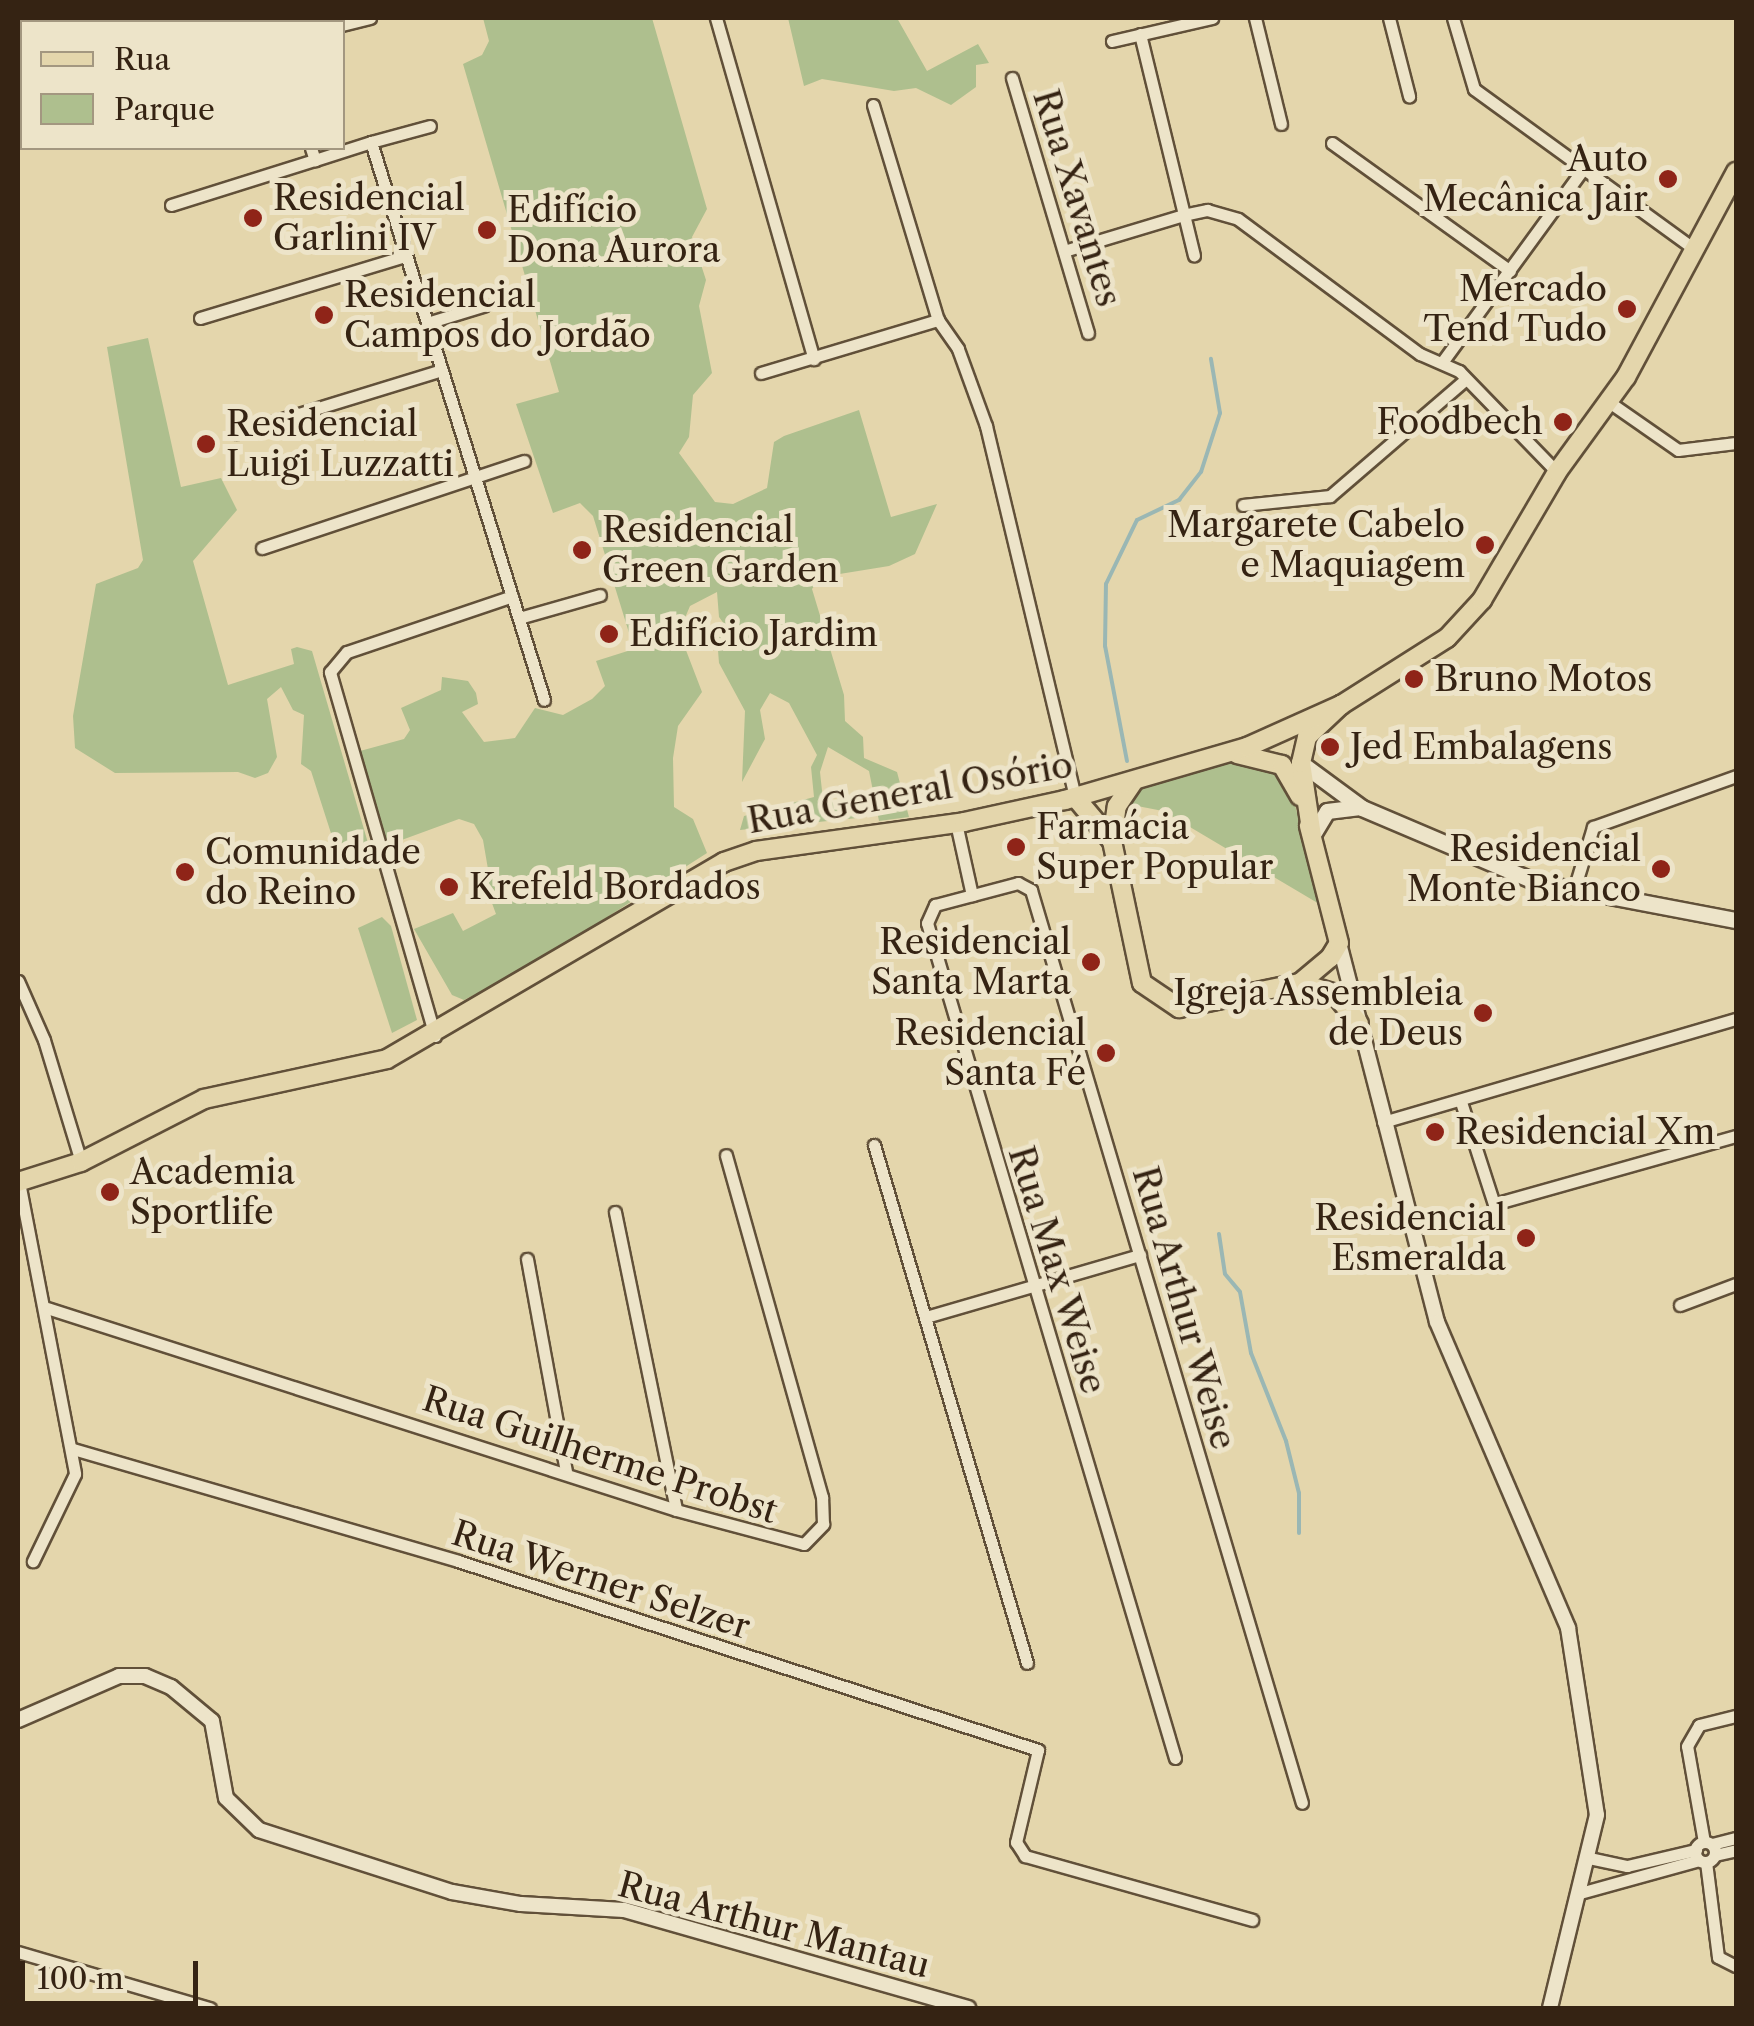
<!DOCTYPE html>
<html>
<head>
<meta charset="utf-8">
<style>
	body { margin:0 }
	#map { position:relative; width:1754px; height:2026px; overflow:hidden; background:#e4d6ac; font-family:"Libre Caslon Text",serif }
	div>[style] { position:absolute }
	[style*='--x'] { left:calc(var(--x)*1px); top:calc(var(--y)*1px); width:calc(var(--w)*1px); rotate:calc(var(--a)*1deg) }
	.green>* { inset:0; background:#aebf8e }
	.stream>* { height:4px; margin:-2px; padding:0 2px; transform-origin:2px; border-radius:2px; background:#9ab7b4 }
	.roads { filter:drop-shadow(2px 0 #615039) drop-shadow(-2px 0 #615039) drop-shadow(0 2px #615039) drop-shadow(0 -2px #615039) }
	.minor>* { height:11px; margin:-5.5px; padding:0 5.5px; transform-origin:5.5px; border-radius:5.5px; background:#ede4c9 }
	.minor>.ring { margin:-5.5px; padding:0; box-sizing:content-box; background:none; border:11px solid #ede4c9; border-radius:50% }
	.tertiary>* { height:14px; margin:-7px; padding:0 7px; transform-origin:7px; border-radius:7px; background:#ede4c9 }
	.secondary>* { height:15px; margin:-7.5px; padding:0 7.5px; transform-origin:7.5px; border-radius:7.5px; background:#ede4c9 }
	.primary>* { height:18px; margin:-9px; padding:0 9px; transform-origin:9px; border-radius:9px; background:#e4d6ac }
	.dots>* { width:28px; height:28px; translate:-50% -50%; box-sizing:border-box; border:5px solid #ede4c9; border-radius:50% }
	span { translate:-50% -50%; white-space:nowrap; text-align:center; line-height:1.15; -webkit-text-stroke:10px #ede4c9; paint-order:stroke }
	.poi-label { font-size:35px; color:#352313 }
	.right { translate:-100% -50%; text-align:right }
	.left { translate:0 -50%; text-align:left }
	.street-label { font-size:35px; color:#352313 }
	.frame { position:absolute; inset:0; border:20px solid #352313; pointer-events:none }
	.legend { position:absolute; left:20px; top:20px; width:325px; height:130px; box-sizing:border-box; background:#ede4c9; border:2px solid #a39780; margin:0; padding:12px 18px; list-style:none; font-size:30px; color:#352313 }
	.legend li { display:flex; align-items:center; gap:20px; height:50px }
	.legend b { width:50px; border:2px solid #a39780 }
	.scale { position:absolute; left:20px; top:1961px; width:178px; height:45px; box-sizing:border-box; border:5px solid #352313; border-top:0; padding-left:12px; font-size:30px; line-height:35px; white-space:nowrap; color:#352313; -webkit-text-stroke:8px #ede4c9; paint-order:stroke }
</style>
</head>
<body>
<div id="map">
	<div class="green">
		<div style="clip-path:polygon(483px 18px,652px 18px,707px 209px,692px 237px,706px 280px,699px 306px,712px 373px,693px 395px,689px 437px,679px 453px,715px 502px,733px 504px,767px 488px,774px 442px,784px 436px,859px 410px,891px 517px,937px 504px,915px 554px,889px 566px,821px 577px,812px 589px,844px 695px,845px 721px,863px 737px,864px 758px,897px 772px,909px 817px,879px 821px,869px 771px,828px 747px,820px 772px,823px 800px,854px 805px,857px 818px,740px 830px,744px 816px,814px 797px,811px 767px,817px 755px,789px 703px,770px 693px,760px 710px,765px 739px,742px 782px,745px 711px,719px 663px,717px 638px,730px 632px,719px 617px,717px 592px,690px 606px,679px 632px,702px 692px,678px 726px,673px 758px,674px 807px,693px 819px,707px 853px,531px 966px,464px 1000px,452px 995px,414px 929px,453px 913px,463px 931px,496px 914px,483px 879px,489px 875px,483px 840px,474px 824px,459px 819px,388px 845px,360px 751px,404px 739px,410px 730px,401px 708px,441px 690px,442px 677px,468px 681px,476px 693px,478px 704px,462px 712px,484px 742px,515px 738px,535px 708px,563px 715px,592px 699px,605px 686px,596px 661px,634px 649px,593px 516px,580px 503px,553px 513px,516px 404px,559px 392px,463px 64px,482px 55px,489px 41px)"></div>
		<div style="clip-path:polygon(788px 18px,897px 18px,927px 71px,978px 44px,989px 63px,976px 65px,976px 87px,951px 105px,916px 88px,894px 91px,822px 79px,804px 86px)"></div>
		<div style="clip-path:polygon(148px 338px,181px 487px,221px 478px,237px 510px,193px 561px,228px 685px,294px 664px,291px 649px,297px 647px,312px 651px,368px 843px,337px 852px,311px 771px,301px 764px,304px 715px,293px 710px,281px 687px,267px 699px,277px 757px,268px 773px,255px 778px,238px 772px,115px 773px,75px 748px,73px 716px,96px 584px,138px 568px,143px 560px,107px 347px)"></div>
		<div style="clip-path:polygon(1244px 758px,1259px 759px,1289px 782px,1321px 905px,1163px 811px,1127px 804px,1139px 790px)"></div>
		<div style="clip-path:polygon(382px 917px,391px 926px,417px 1020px,392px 1033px,358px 928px)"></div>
	</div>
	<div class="stream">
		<div style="--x:1127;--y:761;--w:117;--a:-100.8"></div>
		<div style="--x:1105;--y:646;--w:62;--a:-89.1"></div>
		<div style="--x:1106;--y:584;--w:71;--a:-64.2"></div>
		<div style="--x:1137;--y:520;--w:47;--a:-25.5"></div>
		<div style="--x:1179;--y:500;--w:36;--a:-52"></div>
		<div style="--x:1201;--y:472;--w:62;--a:-72.1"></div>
		<div style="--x:1220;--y:413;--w:55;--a:-99.5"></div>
		<div style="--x:1219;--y:1234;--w:40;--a:81.5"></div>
		<div style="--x:1225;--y:1274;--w:23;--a:50"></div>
		<div style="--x:1240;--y:1292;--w:62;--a:79.8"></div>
		<div style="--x:1251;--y:1353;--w:95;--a:68.3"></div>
		<div style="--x:1286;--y:1441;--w:54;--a:76"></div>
		<div style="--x:1299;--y:1493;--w:40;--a:90"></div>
	</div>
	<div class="roads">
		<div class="minor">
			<div style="--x:18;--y:18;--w:3;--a:0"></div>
			<div style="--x:43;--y:18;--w:5;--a:53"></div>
			<div style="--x:292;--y:18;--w:4;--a:63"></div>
			<div style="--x:716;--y:18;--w:355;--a:74"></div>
			<div style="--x:1255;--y:18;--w:109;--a:76.2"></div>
			<div style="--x:1389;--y:18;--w:81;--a:75.6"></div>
			<div style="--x:1453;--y:18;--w:74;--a:73.5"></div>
			<div style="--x:1474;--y:89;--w:272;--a:36"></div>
			<div style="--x:342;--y:25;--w:29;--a:-14"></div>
			<div style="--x:1140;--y:34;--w:228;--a:76.3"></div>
			<div style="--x:1112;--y:41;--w:103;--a:-13"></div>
			<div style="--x:1012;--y:78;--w:266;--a:73.4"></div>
			<div style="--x:873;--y:105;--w:225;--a:73.2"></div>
			<div style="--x:938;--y:320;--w:35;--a:55"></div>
			<div style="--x:958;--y:349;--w:82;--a:70"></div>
			<div style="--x:986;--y:426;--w:382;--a:76.5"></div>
			<div style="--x:18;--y:127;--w:5;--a:-37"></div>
			<div style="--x:371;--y:142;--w:61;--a:-15.2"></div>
			<div style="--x:1332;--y:143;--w:219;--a:35.7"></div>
			<div style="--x:311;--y:148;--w:13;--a:72"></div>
			<div style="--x:315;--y:160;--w:59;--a:-17.8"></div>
			<div style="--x:371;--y:142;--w:584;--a:72.77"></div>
			<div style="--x:171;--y:205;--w:151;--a:-17.4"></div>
			<div style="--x:1064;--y:251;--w:124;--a:-16.8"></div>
			<div style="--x:1183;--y:215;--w:25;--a:-12"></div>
			<div style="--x:1207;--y:210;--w:32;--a:16"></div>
			<div style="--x:1238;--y:219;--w:227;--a:36.6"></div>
			<div style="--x:1420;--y:354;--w:43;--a:23.6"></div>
			<div style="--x:1459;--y:371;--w:141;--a:45.9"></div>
			<div style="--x:200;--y:318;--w:215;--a:-16.8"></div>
			<div style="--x:427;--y:323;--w:59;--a:-16.9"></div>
			<div style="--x:1443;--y:361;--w:238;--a:-53.9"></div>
			<div style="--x:761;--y:373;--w:185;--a:-16.7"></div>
			<div style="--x:1609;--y:402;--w:84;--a:34.8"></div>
			<div style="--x:1678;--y:450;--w:58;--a:-6.9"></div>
			<div style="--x:237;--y:433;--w:214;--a:-17.1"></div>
			<div style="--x:1243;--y:505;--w:87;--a:-5.9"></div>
			<div style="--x:1330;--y:496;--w:179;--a:-40.7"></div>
			<div style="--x:262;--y:548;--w:276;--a:-18.4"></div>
			<div style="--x:519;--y:618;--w:84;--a:-15.9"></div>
			<div style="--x:956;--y:823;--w:74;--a:77.5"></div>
			<div style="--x:1573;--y:893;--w:69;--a:-73.1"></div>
			<div style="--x:1593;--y:827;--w:152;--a:-19.6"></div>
			<div style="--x:18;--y:981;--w:64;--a:66.2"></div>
			<div style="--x:44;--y:1040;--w:127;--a:73.1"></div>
			<div style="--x:435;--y:1036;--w:379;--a:-106.1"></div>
			<div style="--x:330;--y:672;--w:26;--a:-50"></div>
			<div style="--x:347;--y:652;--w:174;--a:-18.7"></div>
			<div style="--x:1461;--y:1102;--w:107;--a:72.1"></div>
			<div style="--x:1494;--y:1204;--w:251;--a:-15.7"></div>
			<div style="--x:1383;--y:1122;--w:368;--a:-16.3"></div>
			<div style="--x:874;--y:1145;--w:540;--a:73.54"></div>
			<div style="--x:19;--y:1182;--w:297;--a:79.1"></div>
			<div style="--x:75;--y:1474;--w:97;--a:115.8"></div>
			<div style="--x:615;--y:1212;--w:304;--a:78.4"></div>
			<div style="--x:527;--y:1259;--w:216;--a:79.6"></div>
			<div style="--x:1680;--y:1305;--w:60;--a:-20.6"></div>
			<div style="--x:47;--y:1308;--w:661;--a:17.8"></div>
			<div style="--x:676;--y:1510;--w:132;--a:14.9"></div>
			<div style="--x:804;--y:1544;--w:28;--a:-46"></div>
			<div style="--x:823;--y:1524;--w:27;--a:-92"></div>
			<div style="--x:822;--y:1497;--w:355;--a:-105.7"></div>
			<div style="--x:926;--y:1317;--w:223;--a:-16.2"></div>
			<div style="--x:73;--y:1449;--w:401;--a:16.2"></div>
			<div style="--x:458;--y:1561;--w:610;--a:18.05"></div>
			<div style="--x:1038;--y:1750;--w:95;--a:103.4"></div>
			<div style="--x:1016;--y:1842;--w:17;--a:57"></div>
			<div style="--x:1025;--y:1856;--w:236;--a:15.7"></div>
			<div style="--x:1175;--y:1758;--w:871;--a:-106.54"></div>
			<div style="--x:927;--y:923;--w:20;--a:-66"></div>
			<div style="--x:935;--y:905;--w:86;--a:-14.8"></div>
			<div style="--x:1018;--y:883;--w:15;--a:28"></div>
			<div style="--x:1031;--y:890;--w:952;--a:73.47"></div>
			<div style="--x:1704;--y:1842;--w:97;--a:-100"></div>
			<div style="--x:1687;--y:1746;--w:24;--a:-60"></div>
			<div style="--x:1699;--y:1725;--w:38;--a:-14"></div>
			<div class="ring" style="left:1695px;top:1842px;width:9px;height:9px"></div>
			<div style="--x:1712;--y:1844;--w:25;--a:-14"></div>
			<div style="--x:1715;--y:1855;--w:22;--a:-13"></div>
			<div style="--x:1589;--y:1858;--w:39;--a:12"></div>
			<div style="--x:1627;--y:1866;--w:71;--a:-13.1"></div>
			<div style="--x:1706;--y:1862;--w:96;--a:82.8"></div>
			<div style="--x:1718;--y:1957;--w:20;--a:27"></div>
			<div style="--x:1580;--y:1893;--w:123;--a:-15.5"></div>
			<div style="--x:18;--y:1952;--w:200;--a:16.3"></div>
		</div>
		<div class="tertiary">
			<div style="--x:1339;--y:943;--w:391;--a:75.5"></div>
			<div style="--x:1437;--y:1322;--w:333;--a:66.8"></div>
			<div style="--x:1568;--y:1628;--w:189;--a:81.2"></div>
			<div style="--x:1597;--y:1815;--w:199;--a:103.7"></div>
			<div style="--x:18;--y:1720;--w:110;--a:-23.5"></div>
			<div style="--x:119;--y:1676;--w:26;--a:0"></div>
			<div style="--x:145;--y:1676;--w:28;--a:23"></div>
			<div style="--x:171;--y:1687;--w:53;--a:39.7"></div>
			<div style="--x:212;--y:1721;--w:78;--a:79.7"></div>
			<div style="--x:226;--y:1798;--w:46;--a:44.1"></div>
			<div style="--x:259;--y:1830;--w:203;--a:17.8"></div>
			<div style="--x:452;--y:1892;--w:70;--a:9.9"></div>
			<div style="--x:521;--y:1904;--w:103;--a:3.3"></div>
			<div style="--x:624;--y:1910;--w:358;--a:15.9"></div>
		</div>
		<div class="secondary">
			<div style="--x:1301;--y:763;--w:76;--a:36.4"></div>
			<div style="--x:1362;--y:808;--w:189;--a:23"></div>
			<div style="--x:1536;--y:882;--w:204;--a:10.8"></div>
			<div style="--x:1312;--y:836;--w:29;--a:-59"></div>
			<div style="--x:1327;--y:811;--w:31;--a:-7"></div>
		</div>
		<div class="primary">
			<div style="--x:1237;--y:754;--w:46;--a:13.7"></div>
			<div style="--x:1282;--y:765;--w:36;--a:60"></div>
			<div style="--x:1075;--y:797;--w:57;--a:49.9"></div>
			<div style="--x:1112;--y:841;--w:145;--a:78.1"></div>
			<div style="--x:1142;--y:983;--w:45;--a:34"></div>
			<div style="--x:1179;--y:1008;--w:124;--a:-11.7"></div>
			<div style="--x:1300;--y:983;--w:39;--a:-40"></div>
			<div style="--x:1330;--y:958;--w:17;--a:-59"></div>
			<div style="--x:1339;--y:943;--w:121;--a:-104.4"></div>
			<div style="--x:1312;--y:836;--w:74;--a:-98.6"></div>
			<div style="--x:1301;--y:763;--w:27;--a:-77"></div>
			<div style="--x:1307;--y:737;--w:47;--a:-43.3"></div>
			<div style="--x:1341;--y:705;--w:125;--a:-32.3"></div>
			<div style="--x:1447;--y:638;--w:52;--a:-47.4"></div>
			<div style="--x:1482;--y:600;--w:148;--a:-59.6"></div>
			<div style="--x:1557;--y:472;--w:117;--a:-54"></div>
			<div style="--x:1626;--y:377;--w:233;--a:-61.8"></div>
			<div style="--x:1112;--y:840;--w:34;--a:-82"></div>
			<div style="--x:1117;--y:806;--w:30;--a:-56"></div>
			<div style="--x:1300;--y:983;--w:37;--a:17"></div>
			<div style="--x:1335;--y:994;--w:38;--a:51"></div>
			<div style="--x:18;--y:1182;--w:66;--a:-17.6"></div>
			<div style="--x:81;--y:1162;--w:138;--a:-27.1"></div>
			<div style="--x:204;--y:1099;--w:187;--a:-12.3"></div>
			<div style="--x:387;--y:1059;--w:390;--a:-30.3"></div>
			<div style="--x:724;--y:862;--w:34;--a:-19"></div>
			<div style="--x:756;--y:851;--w:210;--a:-7.9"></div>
			<div style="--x:964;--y:822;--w:103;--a:-12.3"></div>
			<div style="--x:1065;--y:800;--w:190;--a:-16.2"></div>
			<div style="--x:1247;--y:747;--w:103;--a:-24.1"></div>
		</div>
	</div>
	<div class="dots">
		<div style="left:1668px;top:179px;background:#8f2418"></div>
		<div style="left:253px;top:218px;background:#8f2418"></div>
		<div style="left:487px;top:230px;background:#8f2418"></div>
		<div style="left:1627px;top:309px;background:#8f2418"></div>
		<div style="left:324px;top:315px;background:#8f2418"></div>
		<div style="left:1563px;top:422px;background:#8f2418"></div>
		<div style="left:206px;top:444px;background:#8f2418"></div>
		<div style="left:1485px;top:545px;background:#8f2418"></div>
		<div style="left:582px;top:550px;background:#8f2418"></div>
		<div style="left:609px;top:634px;background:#8f2418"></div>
		<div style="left:1414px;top:679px;background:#8f2418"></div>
		<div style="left:1330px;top:747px;background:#8f2418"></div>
		<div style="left:1016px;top:847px;background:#8f2418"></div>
		<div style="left:1661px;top:869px;background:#8f2418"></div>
		<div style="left:185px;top:872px;background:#8f2418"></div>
		<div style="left:449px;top:887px;background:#8f2418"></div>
		<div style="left:1091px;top:962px;background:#8f2418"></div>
		<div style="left:1483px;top:1013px;background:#8f2418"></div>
		<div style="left:1106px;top:1053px;background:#8f2418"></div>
		<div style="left:1435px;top:1132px;background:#8f2418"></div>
		<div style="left:110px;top:1192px;background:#8f2418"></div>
		<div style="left:1526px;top:1238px;background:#8f2418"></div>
	</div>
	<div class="poi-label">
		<span class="right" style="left:1648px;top:179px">Auto<br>Mecânica Jair</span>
		<span class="left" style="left:273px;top:218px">Residencial<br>Garlini IV</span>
		<span class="left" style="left:507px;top:230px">Edifício<br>Dona Aurora</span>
		<span class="right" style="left:1607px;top:309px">Mercado<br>Tend Tudo</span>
		<span class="left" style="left:344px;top:315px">Residencial<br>Campos do Jordão</span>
		<span class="right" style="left:1543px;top:422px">Foodbech</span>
		<span class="left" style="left:226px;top:444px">Residencial<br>Luigi Luzzatti</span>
		<span class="right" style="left:1465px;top:545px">Margarete Cabelo<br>e Maquiagem</span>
		<span class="left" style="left:602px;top:550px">Residencial<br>Green Garden</span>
		<span class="left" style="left:629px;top:634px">Edifício Jardim</span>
		<span class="left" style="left:1434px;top:679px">Bruno Motos</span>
		<span class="left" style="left:1350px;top:747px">Jed Embalagens</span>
		<span class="left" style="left:1036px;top:847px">Farmácia<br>Super Popular</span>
		<span class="right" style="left:1641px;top:869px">Residencial<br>Monte Bianco</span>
		<span class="left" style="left:205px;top:872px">Comunidade<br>do Reino</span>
		<span class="left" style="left:469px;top:887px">Krefeld Bordados</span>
		<span class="right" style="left:1071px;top:962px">Residencial<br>Santa Marta</span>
		<span class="right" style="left:1463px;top:1013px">Igreja Assembleia<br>de Deus</span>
		<span class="right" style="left:1086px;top:1053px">Residencial<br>Santa Fé</span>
		<span class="left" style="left:1455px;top:1132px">Residencial Xm</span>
		<span class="left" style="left:130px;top:1192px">Academia<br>Sportlife</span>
		<span class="right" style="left:1506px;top:1238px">Residencial<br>Esmeralda</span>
	</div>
	<div class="street-label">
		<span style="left:1077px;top:198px;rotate:73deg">Rua Xavantes</span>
		<span style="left:910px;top:793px;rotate:-10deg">Rua General Osório</span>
		<span style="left:1057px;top:1270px;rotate:73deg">Rua Max Weise</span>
		<span style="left:1184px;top:1308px;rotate:74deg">Rua Arthur Weise</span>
		<span style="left:600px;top:1455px;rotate:18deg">Rua Guilherme Probst</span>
		<span style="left:601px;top:1580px;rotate:18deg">Rua Werner Selzer</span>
		<span style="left:774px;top:1925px;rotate:15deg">Rua Arthur Mantau</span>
	</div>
	<div class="frame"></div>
	<ul class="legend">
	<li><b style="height:12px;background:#e4d6ac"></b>Rua</li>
	<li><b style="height:28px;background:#aebf8e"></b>Parque</li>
	</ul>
	<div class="scale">100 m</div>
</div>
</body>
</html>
